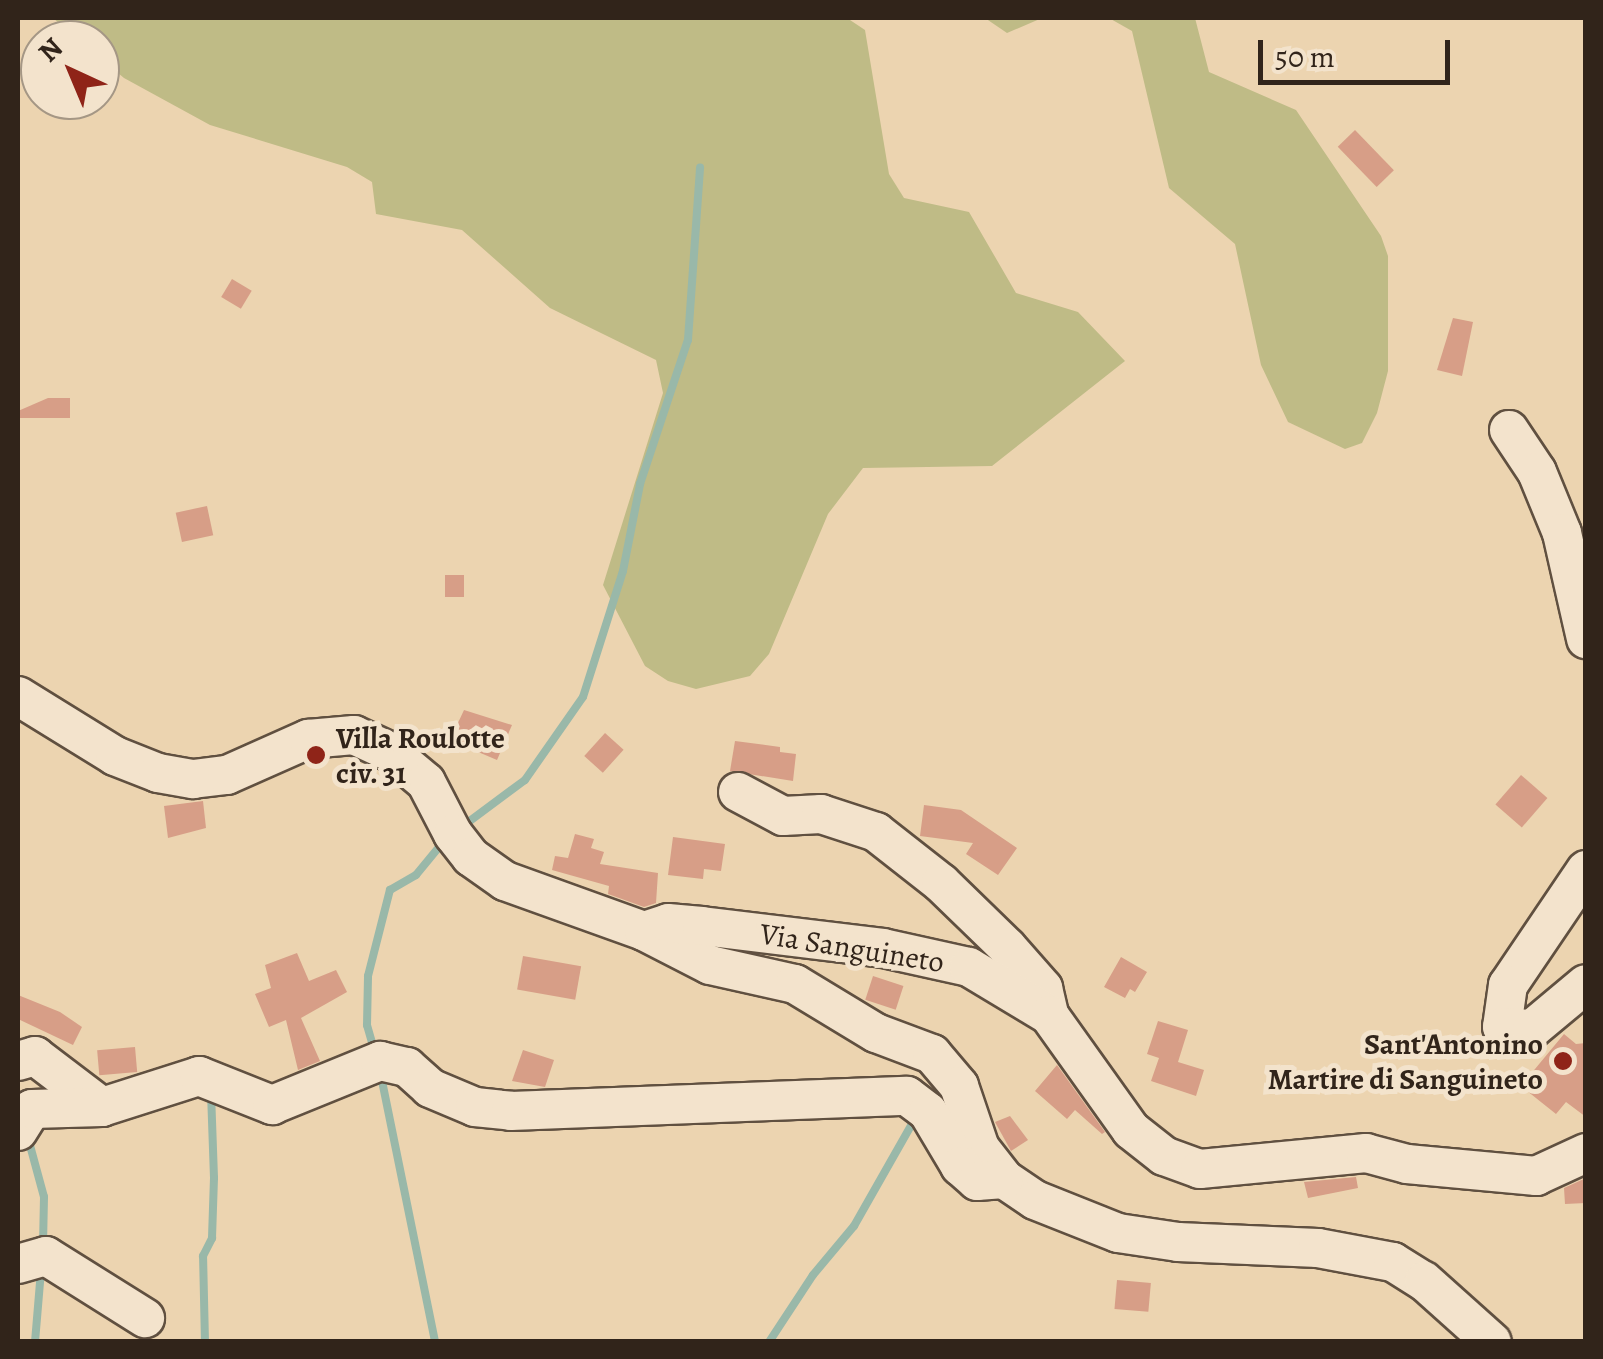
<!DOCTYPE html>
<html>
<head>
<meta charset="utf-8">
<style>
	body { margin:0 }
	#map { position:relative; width:1603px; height:1359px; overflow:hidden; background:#ecd4b0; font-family:Alegreya,serif }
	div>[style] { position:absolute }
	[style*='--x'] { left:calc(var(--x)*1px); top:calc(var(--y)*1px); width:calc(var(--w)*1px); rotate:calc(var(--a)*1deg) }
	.green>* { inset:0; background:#bfbb86 }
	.stream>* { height:8px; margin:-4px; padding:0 4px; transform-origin:4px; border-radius:4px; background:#99b8a9 }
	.building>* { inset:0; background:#d79e87; transform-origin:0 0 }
	.roads { filter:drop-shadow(2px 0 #605040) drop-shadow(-2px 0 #605040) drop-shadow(0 2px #605040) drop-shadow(0 -2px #605040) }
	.minor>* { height:38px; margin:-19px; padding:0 19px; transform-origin:19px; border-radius:19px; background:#f3e3cc }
	.dots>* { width:28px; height:28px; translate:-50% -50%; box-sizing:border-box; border:5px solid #f3e3cc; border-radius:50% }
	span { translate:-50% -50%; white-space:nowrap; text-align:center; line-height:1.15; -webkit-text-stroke:10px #f3e3cc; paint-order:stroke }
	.poi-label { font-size:30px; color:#31241a; font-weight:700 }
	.left { translate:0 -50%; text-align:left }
	.right { translate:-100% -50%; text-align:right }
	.street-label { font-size:30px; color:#31241a }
	.frame { position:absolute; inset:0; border:20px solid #31241a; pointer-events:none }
	.north { position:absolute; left:20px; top:20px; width:100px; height:100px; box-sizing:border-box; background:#f3e3cc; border:2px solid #a59785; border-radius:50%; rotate:316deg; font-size:28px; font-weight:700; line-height:40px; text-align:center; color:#31241a }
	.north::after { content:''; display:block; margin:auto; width:35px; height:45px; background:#8f2418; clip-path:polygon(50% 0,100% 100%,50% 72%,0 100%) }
	.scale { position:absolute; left:1258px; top:40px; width:192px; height:45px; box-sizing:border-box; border:5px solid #31241a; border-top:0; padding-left:12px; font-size:30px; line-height:35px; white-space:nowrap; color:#31241a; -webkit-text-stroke:8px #f3e3cc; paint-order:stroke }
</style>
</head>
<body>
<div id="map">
	<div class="green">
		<div style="clip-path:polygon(53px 18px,847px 18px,865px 30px,889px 174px,904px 198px,969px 212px,1016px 293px,1078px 312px,1125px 361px,992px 466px,863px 468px,828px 514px,769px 654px,750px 676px,696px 689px,668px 681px,645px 666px,603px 585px,663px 393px,656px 360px,550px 308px,462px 230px,376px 214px,372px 182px,347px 167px,210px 125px,124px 78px,100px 58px,100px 40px,79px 40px)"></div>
		<div style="clip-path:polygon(985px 18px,1042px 18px,1007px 33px)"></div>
		<div style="clip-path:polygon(1109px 18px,1195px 18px,1209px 72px,1296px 110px,1381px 236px,1388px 256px,1388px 371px,1377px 413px,1362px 443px,1345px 449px,1288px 422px,1261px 365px,1235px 244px,1169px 188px,1132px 31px)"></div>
	</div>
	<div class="stream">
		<div style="--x:463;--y:826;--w:77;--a:-36.6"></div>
		<div style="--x:525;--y:780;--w:101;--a:-55.1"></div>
		<div style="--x:583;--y:697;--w:132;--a:-72.4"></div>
		<div style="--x:623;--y:571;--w:89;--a:-78.9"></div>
		<div style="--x:640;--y:484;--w:152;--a:-71.6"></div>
		<div style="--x:688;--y:340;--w:173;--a:-86"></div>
		<div style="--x:375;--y:1053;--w:29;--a:-106"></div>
		<div style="--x:367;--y:1025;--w:49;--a:-88.8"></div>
		<div style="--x:368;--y:976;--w:89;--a:-75.7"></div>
		<div style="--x:390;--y:890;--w:30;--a:-30"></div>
		<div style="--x:416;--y:875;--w:44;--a:-50.5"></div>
		<div style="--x:380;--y:1071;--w:277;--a:78.5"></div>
		<div style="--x:28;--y:1138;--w:61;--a:74.8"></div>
		<div style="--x:44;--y:1197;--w:49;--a:91.2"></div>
		<div style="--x:35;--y:1342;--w:72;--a:-85.2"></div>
		<div style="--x:205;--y:1342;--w:86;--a:-91.3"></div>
		<div style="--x:203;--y:1256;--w:20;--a:-63"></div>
		<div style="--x:212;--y:1238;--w:60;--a:-88.1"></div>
		<div style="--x:214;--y:1178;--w:86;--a:-92"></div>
		<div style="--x:769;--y:1342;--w:80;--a:-56.7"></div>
		<div style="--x:813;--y:1275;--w:64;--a:-50.1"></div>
		<div style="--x:854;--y:1226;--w:125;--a:-60.4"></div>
	</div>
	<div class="building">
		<div style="left:1355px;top:130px;width:56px;height:24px;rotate:46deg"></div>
		<div style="left:232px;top:279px;width:23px;height:21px;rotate:31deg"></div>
		<div style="clip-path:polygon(1453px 318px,1473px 322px,1462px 376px,1437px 370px)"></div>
		<div style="clip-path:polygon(48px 398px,70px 398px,70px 418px,18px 418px,18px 411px)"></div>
		<div style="left:207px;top:506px;width:30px;height:32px;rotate:78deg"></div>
		<div style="left:445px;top:575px;width:19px;height:22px"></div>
		<div style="clip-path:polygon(464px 710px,512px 725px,497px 760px,450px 740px)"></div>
		<div style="left:605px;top:733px;width:25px;height:31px;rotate:42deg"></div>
		<div style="clip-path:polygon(735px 741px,780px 747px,780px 752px,796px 754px,793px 781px,730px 771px)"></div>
		<div style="left:1521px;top:775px;width:35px;height:39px;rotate:41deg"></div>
		<div style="clip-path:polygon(203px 801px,206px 828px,168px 838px,164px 806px)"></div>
		<div style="clip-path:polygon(924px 805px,961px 810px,1017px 848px,998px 875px,966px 854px,973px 843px,920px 836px)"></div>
		<div style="clip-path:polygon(575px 834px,594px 839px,591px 848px,604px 852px,600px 864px,658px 873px,656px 903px,644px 907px,608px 894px,609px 886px,552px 870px,555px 856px,568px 858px)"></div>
		<div style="clip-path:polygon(673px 837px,725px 844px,721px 871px,704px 869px,703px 879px,668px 875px)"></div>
		<div style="clip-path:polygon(297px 953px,309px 981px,336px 970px,347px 992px,301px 1018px,320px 1061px,298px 1070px,286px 1020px,269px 1027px,255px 994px,271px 988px,265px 965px)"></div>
		<div style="left:523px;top:956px;width:59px;height:34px;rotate:10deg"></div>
		<div style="clip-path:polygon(1121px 957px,1147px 972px,1135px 992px,1130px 989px,1125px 998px,1104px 987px)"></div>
		<div style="left:873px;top:976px;width:32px;height:25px;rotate:18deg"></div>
		<div style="clip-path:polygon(18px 995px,60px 1012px,82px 1027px,73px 1045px,18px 1019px)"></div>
		<div style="clip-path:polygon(1158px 1021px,1188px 1030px,1178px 1062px,1204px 1070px,1196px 1096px,1151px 1081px,1159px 1058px,1147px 1054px)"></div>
		<div style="clip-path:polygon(1564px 1034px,1576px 1044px,1586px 1043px,1586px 1117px,1566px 1102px,1556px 1114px,1521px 1086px)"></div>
		<div style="left:135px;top:1047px;width:25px;height:38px;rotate:85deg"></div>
		<div style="clip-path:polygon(523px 1050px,554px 1060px,545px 1087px,512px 1081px)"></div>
		<div style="clip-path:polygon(1057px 1065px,1105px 1132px,1102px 1134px,1075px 1110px,1067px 1119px,1035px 1091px)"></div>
		<div style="clip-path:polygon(1010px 1116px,1028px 1140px,1011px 1151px,995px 1122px)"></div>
		<div style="clip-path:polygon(1356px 1177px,1358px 1188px,1308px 1198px,1304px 1182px)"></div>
		<div style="clip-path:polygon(1586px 1178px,1586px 1203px,1565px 1204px,1564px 1188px)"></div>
		<div style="left:1117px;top:1280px;width:34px;height:29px;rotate:5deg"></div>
	</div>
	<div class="roads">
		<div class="minor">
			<div style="--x:1509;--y:430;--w:50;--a:56.3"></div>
			<div style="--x:1537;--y:472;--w:66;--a:67.7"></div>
			<div style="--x:1562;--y:533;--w:109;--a:77.2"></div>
			<div style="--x:18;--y:696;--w:114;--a:31.7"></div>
			<div style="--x:115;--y:756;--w:46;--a:21.6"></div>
			<div style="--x:158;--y:773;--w:36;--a:10"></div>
			<div style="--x:193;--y:779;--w:34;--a:-7"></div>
			<div style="--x:227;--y:775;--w:89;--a:-24"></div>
			<div style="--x:308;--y:739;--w:46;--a:-5"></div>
			<div style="--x:354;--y:735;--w:38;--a:25"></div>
			<div style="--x:389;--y:751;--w:48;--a:40"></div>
			<div style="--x:426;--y:782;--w:59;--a:62.6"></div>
			<div style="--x:453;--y:834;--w:29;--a:52"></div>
			<div style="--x:471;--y:857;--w:42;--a:35.2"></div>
			<div style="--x:505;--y:881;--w:148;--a:19.8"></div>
			<div style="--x:644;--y:931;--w:74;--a:27.3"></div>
			<div style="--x:710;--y:965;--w:87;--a:12.6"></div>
			<div style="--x:795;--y:984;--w:95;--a:31.2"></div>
			<div style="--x:876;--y:1033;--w:60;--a:20.6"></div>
			<div style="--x:932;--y:1054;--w:42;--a:49.8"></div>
			<div style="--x:959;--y:1086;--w:65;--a:71.3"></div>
			<div style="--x:980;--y:1148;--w:39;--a:52"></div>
			<div style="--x:1004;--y:1179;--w:37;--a:34"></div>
			<div style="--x:1035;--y:1200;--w:89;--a:21.7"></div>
			<div style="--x:1118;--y:1233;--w:61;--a:8.5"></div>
			<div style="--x:1178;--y:1242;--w:140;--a:2.5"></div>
			<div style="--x:1318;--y:1248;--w:76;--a:10.6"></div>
			<div style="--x:1393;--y:1262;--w:36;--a:32"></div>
			<div style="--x:1424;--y:1281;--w:91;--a:41.9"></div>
			<div style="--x:738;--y:792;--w:51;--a:28.1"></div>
			<div style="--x:783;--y:816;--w:38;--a:-3"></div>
			<div style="--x:821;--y:814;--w:58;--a:18.1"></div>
			<div style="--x:876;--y:832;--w:83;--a:38.1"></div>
			<div style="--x:941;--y:883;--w:92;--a:44.1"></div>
			<div style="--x:1007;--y:947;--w:55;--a:48.7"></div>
			<div style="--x:1043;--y:988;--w:28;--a:77"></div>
			<div style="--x:1586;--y:870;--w:139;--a:124.1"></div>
			<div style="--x:1508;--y:985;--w:42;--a:98.1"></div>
			<div style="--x:1502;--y:1027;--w:30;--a:4"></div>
			<div style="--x:1532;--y:1029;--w:70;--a:-39.8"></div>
			<div style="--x:644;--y:931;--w:25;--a:-18"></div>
			<div style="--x:668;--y:923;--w:34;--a:5"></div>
			<div style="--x:702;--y:926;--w:182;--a:6.9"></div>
			<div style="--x:883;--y:948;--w:88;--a:12.5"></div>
			<div style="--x:969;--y:967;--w:93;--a:31"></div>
			<div style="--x:1049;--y:1015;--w:141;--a:54.5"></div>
			<div style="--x:1131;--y:1130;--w:42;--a:38.2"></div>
			<div style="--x:1164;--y:1156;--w:38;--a:20"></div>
			<div style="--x:1200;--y:1169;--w:167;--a:-5.5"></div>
			<div style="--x:1366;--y:1153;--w:42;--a:15"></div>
			<div style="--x:1407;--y:1164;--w:130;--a:5.3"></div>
			<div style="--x:1536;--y:1176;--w:55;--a:-24.7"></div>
			<div style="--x:18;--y:1061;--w:18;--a:-16"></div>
			<div style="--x:35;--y:1056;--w:84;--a:37.3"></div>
			<div style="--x:102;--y:1107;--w:102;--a:-17.7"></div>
			<div style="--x:199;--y:1076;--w:79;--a:21.7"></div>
			<div style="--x:272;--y:1105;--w:117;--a:-22.2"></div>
			<div style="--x:380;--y:1061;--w:28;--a:13"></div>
			<div style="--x:407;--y:1067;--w:31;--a:42"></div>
			<div style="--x:430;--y:1088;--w:49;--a:22.9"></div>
			<div style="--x:475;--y:1107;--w:36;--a:6"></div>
			<div style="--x:511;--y:1111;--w:396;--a:-2.2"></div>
			<div style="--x:907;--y:1096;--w:26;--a:37"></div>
			<div style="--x:928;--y:1112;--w:63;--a:59.3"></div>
			<div style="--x:960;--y:1166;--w:23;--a:41"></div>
			<div style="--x:977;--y:1181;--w:27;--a:-4"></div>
			<div style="--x:18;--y:1131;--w:26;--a:-58"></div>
			<div style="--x:32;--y:1109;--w:70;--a:-1.6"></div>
			<div style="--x:18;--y:1264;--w:29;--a:-16"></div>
			<div style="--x:46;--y:1256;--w:117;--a:32.1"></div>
		</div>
	</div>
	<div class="dots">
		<div style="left:316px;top:755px;background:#8f2418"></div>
		<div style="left:1563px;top:1061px;background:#8f2418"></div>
	</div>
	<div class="poi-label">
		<span class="left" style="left:336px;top:755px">Villa Roulotte<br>civ. 31</span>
		<span class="right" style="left:1543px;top:1061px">Sant'Antonino<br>Martire di Sanguineto</span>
	</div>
	<div class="street-label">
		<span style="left:852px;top:948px;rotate:9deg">Via Sanguineto</span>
	</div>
	<div class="frame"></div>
	<div class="north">N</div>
	<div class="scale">50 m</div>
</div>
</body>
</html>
